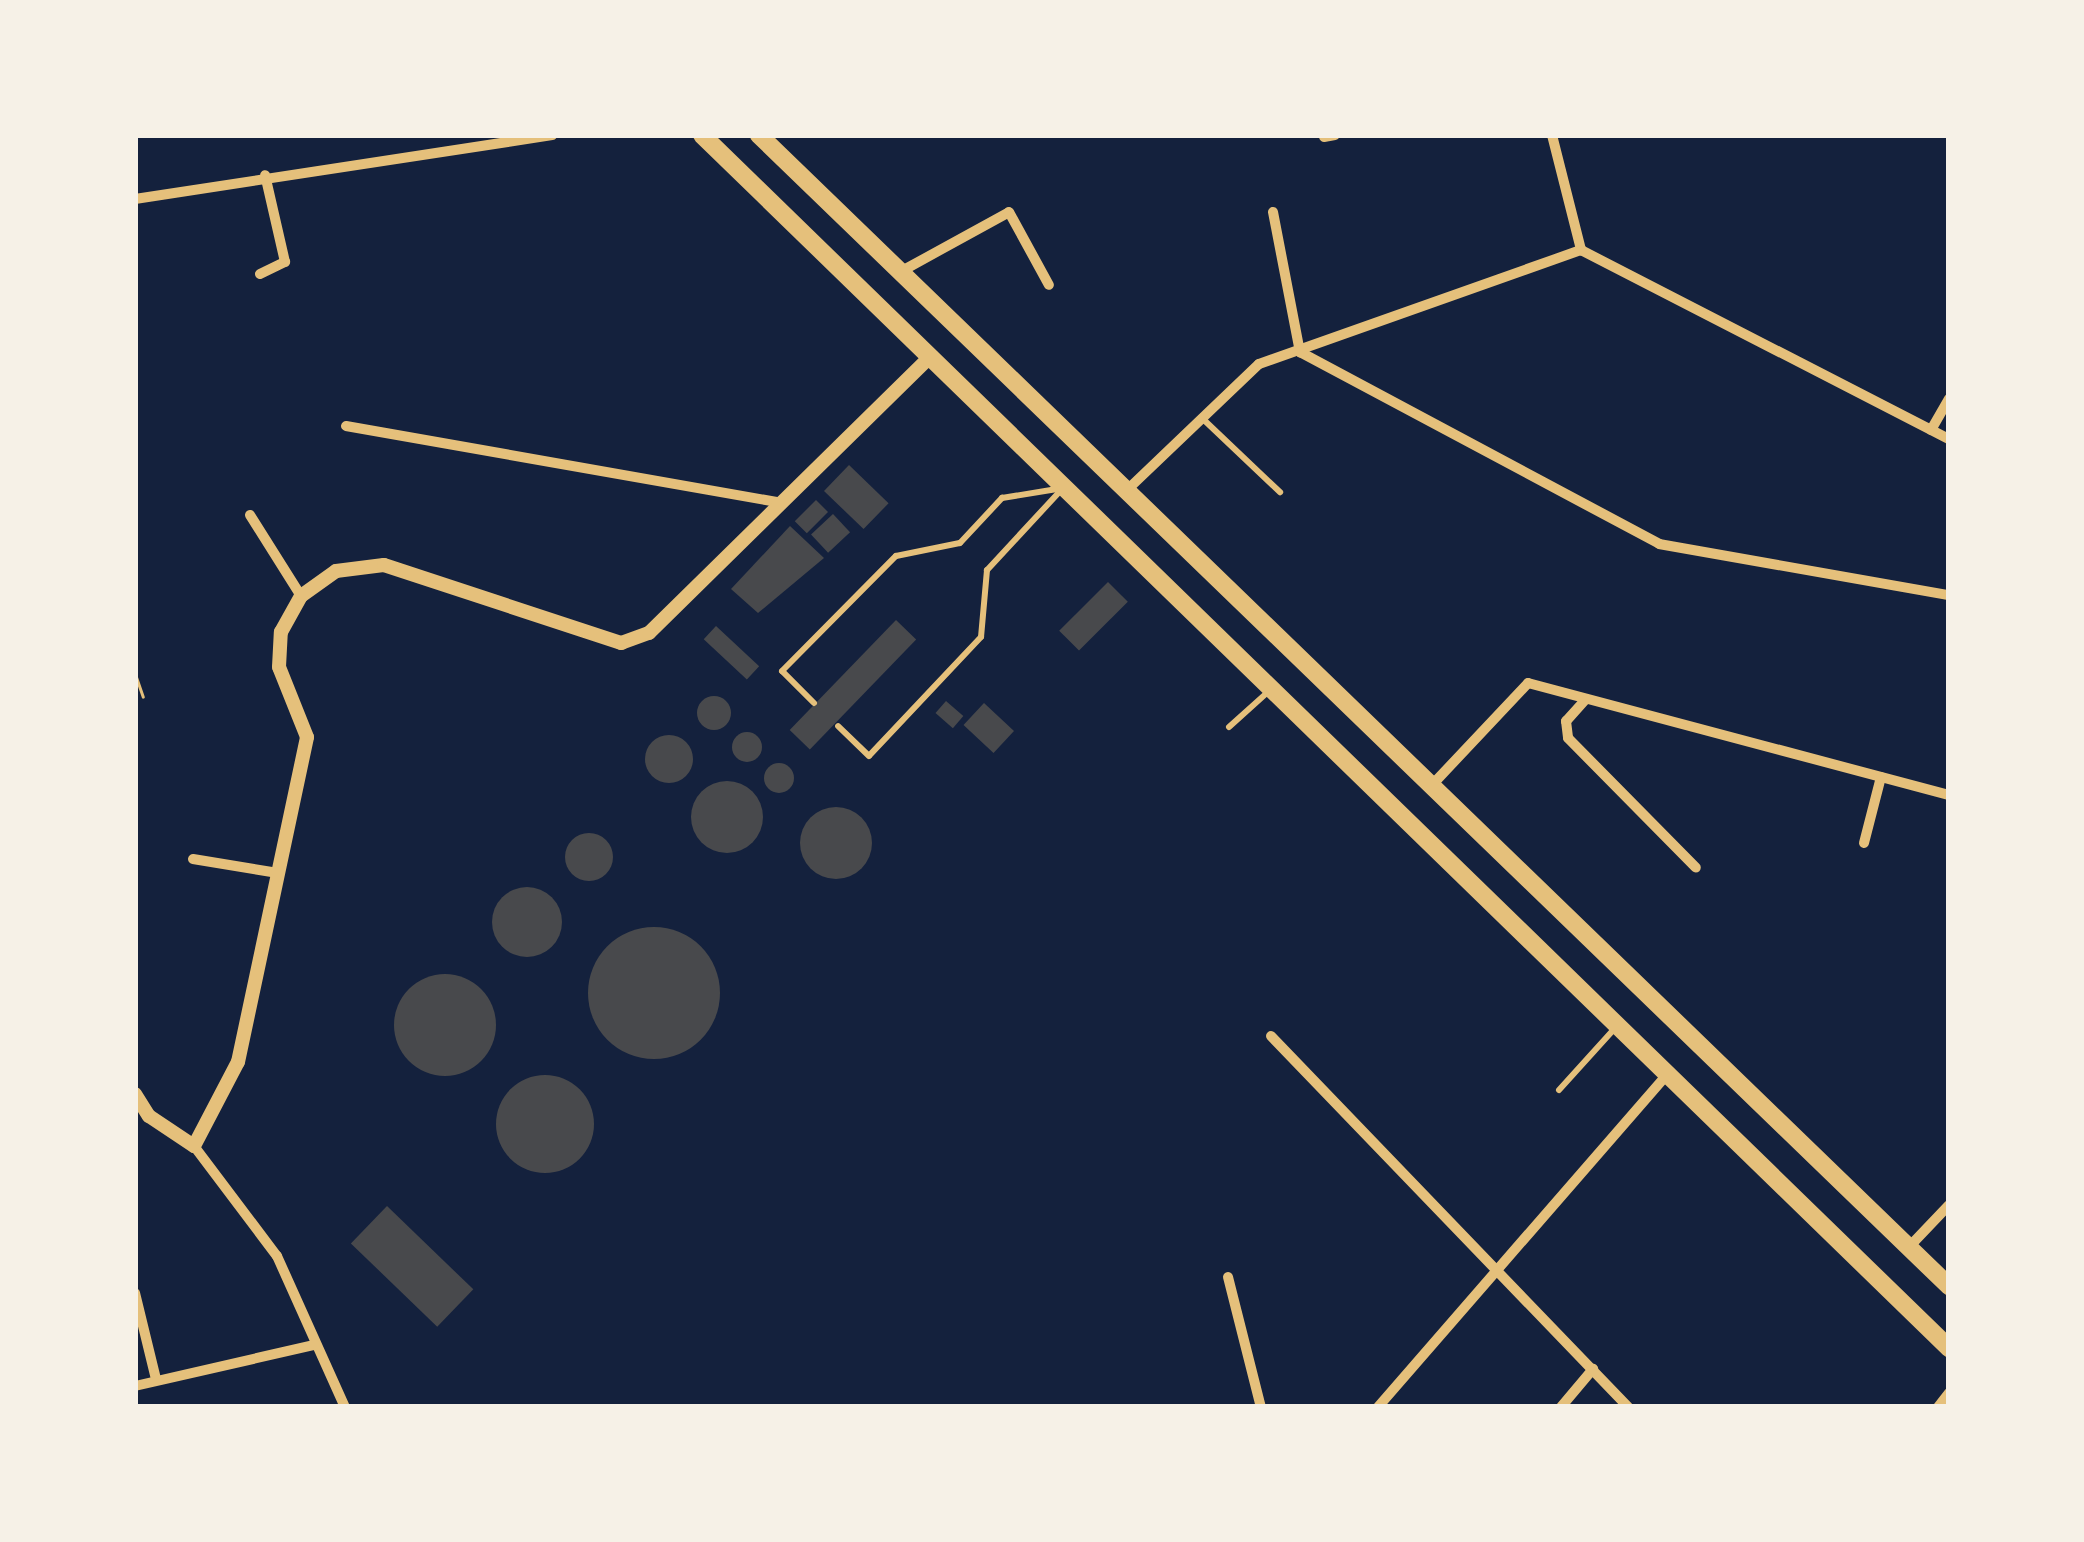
<!DOCTYPE html>
<html>
<head>
<meta charset="utf-8">
<style>
	body { margin:0 }
	#map { position:relative; width:2084px; height:1542px; overflow:hidden; background:#14213d; font-family:"Noto Sans",sans-serif }
	div>[style] { position:absolute }
	[style*='--x'] { left:calc(var(--x)*1px); top:calc(var(--y)*1px); width:calc(var(--w)*1px); rotate:calc(var(--a)*1deg) }
	.building>* { inset:0; background:#48494c; transform-origin:0 0 }
	.round { border-radius:50% }
	.path>* { height:3px; margin:-1.5px; padding:0 1.5px; transform-origin:1.5px; border-radius:1.5px; background:#e5c07b }
	.service>* { height:6px; margin:-3px; padding:0 3px; transform-origin:3px; border-radius:3px; background:#e5c07b }
	.minor>* { height:10px; margin:-5px; padding:0 5px; transform-origin:5px; border-radius:5px; background:#e5c07b }
	.tertiary>* { height:14px; margin:-7px; padding:0 7px; transform-origin:7px; border-radius:7px; background:#e5c07b }
	.primary>* { height:18px; margin:-9px; padding:0 9px; transform-origin:9px; border-radius:9px; background:#e5c07b }
	span { translate:-50% -50%; white-space:nowrap; text-align:center; line-height:1.15; -webkit-text-stroke:9px #f6f1e7; paint-order:stroke }
	.frame { position:absolute; inset:0; border:138px solid #f6f1e7; pointer-events:none }
</style>
</head>
<body>
<div id="map">
	<div class="building">
		<div style="left:849px;top:465px;width:55px;height:36px;rotate:44deg"></div>
		<div style="left:816px;top:500px;width:17px;height:30px;rotate:45deg"></div>
		<div style="left:833px;top:514px;width:25px;height:30px;rotate:47deg"></div>
		<div style="clip-path:polygon(790px 526px,824px 558px,758px 613px,731px 589px)"></div>
		<div style="left:1108px;top:582px;width:28px;height:69px;rotate:45deg"></div>
		<div style="left:896px;top:620px;width:28px;height:153px;rotate:44deg"></div>
		<div style="left:716px;top:626px;width:59px;height:18px;rotate:43deg"></div>
		<div class="round" style="left:697px;top:696px;width:34px;height:34px"></div>
		<div style="left:946px;top:701px;width:23px;height:16px;rotate:41deg"></div>
		<div style="left:984px;top:703px;width:41px;height:30px;rotate:43deg"></div>
		<div class="round" style="left:732px;top:732px;width:30px;height:30px"></div>
		<div class="round" style="left:645px;top:735px;width:48px;height:48px"></div>
		<div class="round" style="left:764px;top:763px;width:30px;height:30px"></div>
		<div class="round" style="left:691px;top:781px;width:72px;height:72px"></div>
		<div class="round" style="left:800px;top:807px;width:72px;height:72px"></div>
		<div class="round" style="left:565px;top:833px;width:48px;height:48px"></div>
		<div class="round" style="left:492px;top:887px;width:70px;height:70px"></div>
		<div class="round" style="left:588px;top:927px;width:132px;height:132px"></div>
		<div class="round" style="left:394px;top:974px;width:102px;height:102px"></div>
		<div class="round" style="left:496px;top:1075px;width:98px;height:98px"></div>
		<div style="left:387px;top:1206px;width:120px;height:52px;rotate:44deg"></div>
	</div>
	<div class="path">
		<div style="--x:135;--y:674;--w:24;--a:71"></div>
	</div>
	<div class="service">
		<div style="--x:1204;--y:420;--w:105;--a:43.5"></div>
		<div style="--x:814;--y:703;--w:45;--a:-135"></div>
		<div style="--x:782;--y:671;--w:162;--a:-45.3"></div>
		<div style="--x:896;--y:556;--w:65;--a:-11.5"></div>
		<div style="--x:960;--y:543;--w:62;--a:-47"></div>
		<div style="--x:1002;--y:498;--w:62;--a:-9.3"></div>
		<div style="--x:1063;--y:488;--w:112;--a:132.8"></div>
		<div style="--x:987;--y:570;--w:67;--a:95.1"></div>
		<div style="--x:981;--y:637;--w:163;--a:133.3"></div>
		<div style="--x:869;--y:756;--w:43;--a:-135.9"></div>
		<div style="--x:1229;--y:727;--w:54;--a:-42"></div>
		<div style="--x:1559;--y:1090;--w:84;--a:-47.9"></div>
	</div>
	<div class="minor">
		<div style="--x:1552;--y:135;--w:119;--a:75.8"></div>
		<div style="--x:1324;--y:137;--w:11;--a:-10"></div>
		<div style="--x:135;--y:199;--w:422;--a:-8.7"></div>
		<div style="--x:1273;--y:212;--w:143;--a:79.1"></div>
		<div style="--x:1300;--y:352;--w:407;--a:28.1"></div>
		<div style="--x:1659;--y:544;--w:294;--a:10"></div>
		<div style="--x:1581;--y:250;--w:414;--a:27.2"></div>
		<div style="--x:900;--y:272;--w:124;--a:-28.8"></div>
		<div style="--x:1009;--y:212;--w:83;--a:61.3"></div>
		<div style="--x:260;--y:274;--w:28;--a:-26"></div>
		<div style="--x:285;--y:262;--w:89;--a:-102.9"></div>
		<div style="--x:346;--y:426;--w:443;--a:10"></div>
		<div style="--x:1931;--y:430;--w:36;--a:-60"></div>
		<div style="--x:1126;--y:491;--w:184;--a:-43.7"></div>
		<div style="--x:1259;--y:364;--w:342;--a:-19.5"></div>
		<div style="--x:250;--y:515;--w:96;--a:57.8"></div>
		<div style="--x:1586;--y:699;--w:30;--a:132"></div>
		<div style="--x:1566;--y:721;--w:17;--a:83"></div>
		<div style="--x:1568;--y:738;--w:182;--a:45.4"></div>
		<div style="--x:1432;--y:785;--w:140;--a:-46.7"></div>
		<div style="--x:1528;--y:683;--w:436;--a:14.9"></div>
		<div style="--x:1864;--y:843;--w:68;--a:-75.6"></div>
		<div style="--x:193;--y:859;--w:86;--a:9.4"></div>
		<div style="--x:1271;--y:1036;--w:515;--a:46.1"></div>
		<div style="--x:194;--y:1146;--w:138;--a:53"></div>
		<div style="--x:277;--y:1256;--w:166;--a:65.8"></div>
		<div style="--x:1909;--y:1247;--w:58;--a:-46.4"></div>
		<div style="--x:1228;--y:1277;--w:134;--a:75.8"></div>
		<div style="--x:135;--y:1293;--w:89;--a:76.3"></div>
		<div style="--x:135;--y:1386;--w:184;--a:-12.9"></div>
		<div style="--x:1378;--y:1407;--w:441;--a:-49"></div>
		<div style="--x:1561;--y:1407;--w:50;--a:-49.9"></div>
		<div style="--x:1938;--y:1407;--w:18;--a:-52"></div>
	</div>
	<div class="tertiary">
		<div style="--x:135;--y:1094;--w:26;--a:58"></div>
		<div style="--x:149;--y:1116;--w:54;--a:33.7"></div>
		<div style="--x:194;--y:1146;--w:95;--a:-62.4"></div>
		<div style="--x:238;--y:1062;--w:332;--a:-78"></div>
		<div style="--x:307;--y:737;--w:75;--a:-111.8"></div>
		<div style="--x:279;--y:667;--w:35;--a:-87"></div>
		<div style="--x:281;--y:632;--w:41;--a:-60.9"></div>
		<div style="--x:301;--y:596;--w:43;--a:-35.5"></div>
		<div style="--x:336;--y:571;--w:48;--a:-7.1"></div>
		<div style="--x:384;--y:565;--w:250;--a:18.2"></div>
		<div style="--x:621;--y:643;--w:30;--a:-20"></div>
		<div style="--x:649;--y:633;--w:392;--a:-44.5"></div>
	</div>
	<div class="primary">
		<div style="--x:702;--y:135;--w:1740;--a:44.21"></div>
		<div style="--x:759;--y:135;--w:1656;--a:44.05"></div>
	</div>
	<div class="frame"></div>
</div>
</body>
</html>
